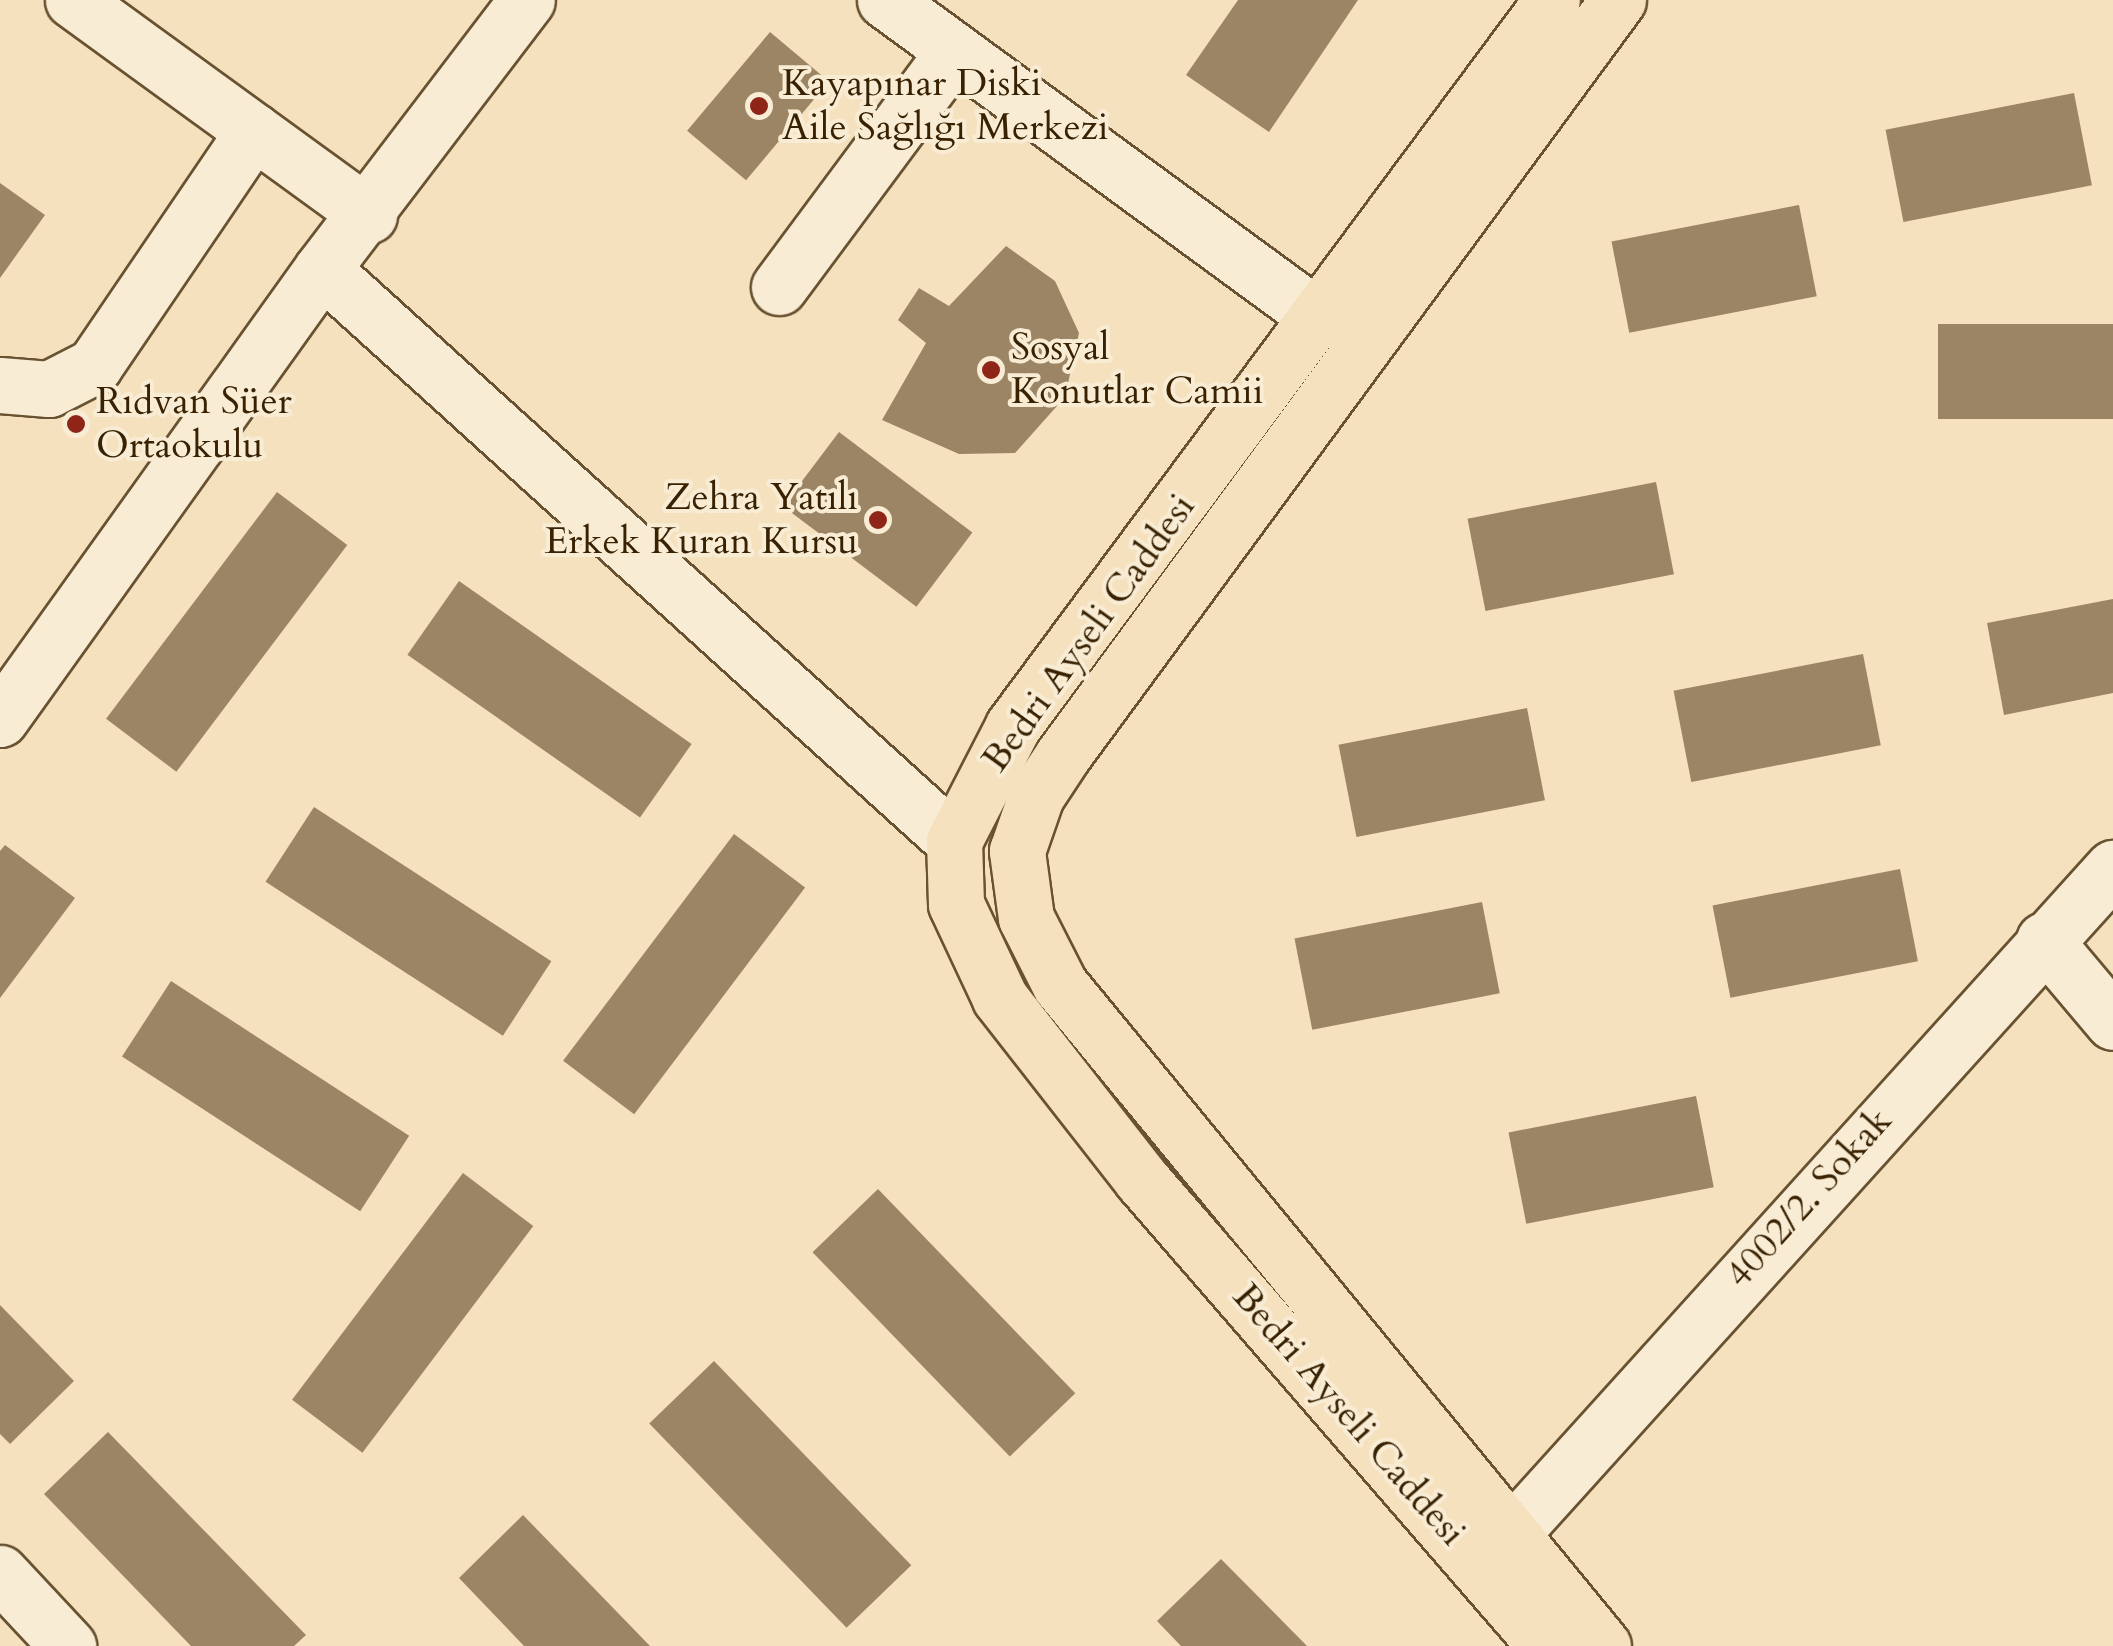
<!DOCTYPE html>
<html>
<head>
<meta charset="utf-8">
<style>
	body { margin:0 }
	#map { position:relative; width:2113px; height:1646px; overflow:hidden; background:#f6e1bf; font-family:Cardo,serif }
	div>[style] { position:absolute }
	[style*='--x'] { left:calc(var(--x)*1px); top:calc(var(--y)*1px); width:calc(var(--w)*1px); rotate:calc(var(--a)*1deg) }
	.building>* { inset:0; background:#9b8564; transform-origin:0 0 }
	.roads { filter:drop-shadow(2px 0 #685231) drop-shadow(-2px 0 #685231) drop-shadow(0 2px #685231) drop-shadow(0 -2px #685231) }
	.minor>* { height:55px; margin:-27.5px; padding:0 27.5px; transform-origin:27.5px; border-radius:27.5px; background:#f9ecd5 }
	.major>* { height:55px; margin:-27.5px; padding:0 27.5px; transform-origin:27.5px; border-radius:27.5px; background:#f6e1bf }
	.dots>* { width:28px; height:28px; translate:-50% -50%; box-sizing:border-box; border:5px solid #f9ecd5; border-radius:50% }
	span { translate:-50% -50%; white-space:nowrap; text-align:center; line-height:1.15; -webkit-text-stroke:8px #f9ecd5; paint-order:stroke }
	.poi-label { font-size:38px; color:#392202 }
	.left { translate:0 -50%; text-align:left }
	.right { translate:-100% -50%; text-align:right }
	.street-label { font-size:38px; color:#392202 }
</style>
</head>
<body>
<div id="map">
	<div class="building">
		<div style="clip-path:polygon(1238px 0,1358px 0,1269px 132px,1186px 75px)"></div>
		<div style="left:770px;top:32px;width:77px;height:129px;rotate:40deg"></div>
		<div style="left:2074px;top:93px;width:94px;height:192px;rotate:79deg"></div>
		<div style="clip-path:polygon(0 183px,45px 215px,0 278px)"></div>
		<div style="left:1799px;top:205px;width:93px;height:191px;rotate:79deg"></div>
		<div style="clip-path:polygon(1006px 246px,1055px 281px,1079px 333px,1065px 397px,1015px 453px,959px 454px,882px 420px,926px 343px,898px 320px,919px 288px,949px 306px)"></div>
		<div style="left:2113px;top:324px;width:95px;height:175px;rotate:90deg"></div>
		<div style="left:839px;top:432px;width:167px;height:93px;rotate:37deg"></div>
		<div style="left:1656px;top:482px;width:94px;height:192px;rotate:79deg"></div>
		<div style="left:277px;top:492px;width:88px;height:284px;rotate:37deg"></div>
		<div style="left:459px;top:581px;width:284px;height:90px;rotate:35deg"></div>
		<div style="clip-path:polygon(2113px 599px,2113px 693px,2004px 715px,1987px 623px)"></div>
		<div style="left:1863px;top:654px;width:93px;height:193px;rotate:79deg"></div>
		<div style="left:1527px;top:708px;width:94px;height:192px;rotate:79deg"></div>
		<div style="left:314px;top:807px;width:283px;height:89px;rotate:33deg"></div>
		<div style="left:734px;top:834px;width:89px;height:284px;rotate:37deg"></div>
		<div style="clip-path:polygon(5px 845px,75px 898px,0 998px,0 851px)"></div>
		<div style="left:1900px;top:869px;width:94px;height:191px;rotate:79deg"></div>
		<div style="left:1482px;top:902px;width:93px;height:191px;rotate:79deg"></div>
		<div style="left:171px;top:981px;width:284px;height:90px;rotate:33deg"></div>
		<div style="left:1696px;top:1096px;width:93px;height:191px;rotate:79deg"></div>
		<div style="left:463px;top:1173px;width:88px;height:284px;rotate:37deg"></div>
		<div style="left:878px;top:1189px;width:284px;height:91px;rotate:46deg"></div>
		<div style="clip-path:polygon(0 1305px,74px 1381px,10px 1444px,0 1434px)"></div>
		<div style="left:714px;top:1361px;width:284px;height:90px;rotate:46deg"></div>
		<div style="clip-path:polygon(108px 1432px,306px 1635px,294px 1646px,191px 1646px,44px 1494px)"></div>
		<div style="clip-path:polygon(523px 1515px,650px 1646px,524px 1646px,459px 1578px)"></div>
		<div style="clip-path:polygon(1221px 1559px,1307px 1646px,1181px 1646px,1157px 1621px)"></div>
	</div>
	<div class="roads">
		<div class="minor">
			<div style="--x:73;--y:0;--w:366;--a:36"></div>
			<div style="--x:885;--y:0;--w:537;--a:36.21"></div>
			<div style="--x:322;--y:269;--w:852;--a:42.15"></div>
			<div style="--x:779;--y:287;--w:294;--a:-53.4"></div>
			<div style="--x:0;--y:385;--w:49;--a:4.7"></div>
			<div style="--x:49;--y:389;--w:51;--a:-27.1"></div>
			<div style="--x:94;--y:366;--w:284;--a:-55.8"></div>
			<div style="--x:0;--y:719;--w:553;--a:-54.41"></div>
			<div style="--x:322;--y:269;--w:338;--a:-52.7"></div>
			<div style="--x:2044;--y:940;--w:107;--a:49.9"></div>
			<div style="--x:1511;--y:1534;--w:898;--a:-47.89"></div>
			<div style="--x:0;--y:1573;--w:100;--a:47"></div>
		</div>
		<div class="major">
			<div style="--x:1546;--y:1646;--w:617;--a:-130.92"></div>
			<div style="--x:1142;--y:1180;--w:231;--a:-128"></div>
			<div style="--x:1000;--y:998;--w:104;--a:-115.1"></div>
			<div style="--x:956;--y:904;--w:63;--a:-91.8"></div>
			<div style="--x:954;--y:841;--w:129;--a:-62.8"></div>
			<div style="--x:1013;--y:726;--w:904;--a:-53.41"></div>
			<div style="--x:1603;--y:1646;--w:855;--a:-129.4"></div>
			<div style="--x:1060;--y:985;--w:75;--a:-116.9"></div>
			<div style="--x:1026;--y:918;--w:68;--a:-97.7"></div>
			<div style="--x:1017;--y:851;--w:58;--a:-70.9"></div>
			<div style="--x:1036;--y:796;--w:49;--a:-56.6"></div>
			<div style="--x:1063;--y:755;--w:937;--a:-53.68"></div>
		</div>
	</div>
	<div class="dots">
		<div style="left:759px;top:106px;background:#8f2418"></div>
		<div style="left:991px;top:370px;background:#8f2418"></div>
		<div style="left:76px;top:424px;background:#8f2418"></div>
		<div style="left:878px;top:520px;background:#8f2418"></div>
	</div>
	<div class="poi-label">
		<span class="left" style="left:782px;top:106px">Kayapınar Diski<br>Aile Sağlığı Merkezi</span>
		<span class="left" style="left:1011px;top:370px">Sosyal<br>Konutlar Camii</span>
		<span class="left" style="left:96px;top:424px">Rıdvan Süer<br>Ortaokulu</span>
		<span class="right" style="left:858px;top:520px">Zehra Yatılı<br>Erkek Kuran Kursu</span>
	</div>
	<div class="street-label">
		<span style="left:1089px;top:633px;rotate:-54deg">Bedri Ayseli Caddesi</span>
		<span style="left:1809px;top:1198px;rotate:-48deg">4002/2. Sokak</span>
		<span style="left:1349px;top:1415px;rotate:49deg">Bedri Ayseli Caddesi</span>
	</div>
</div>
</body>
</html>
